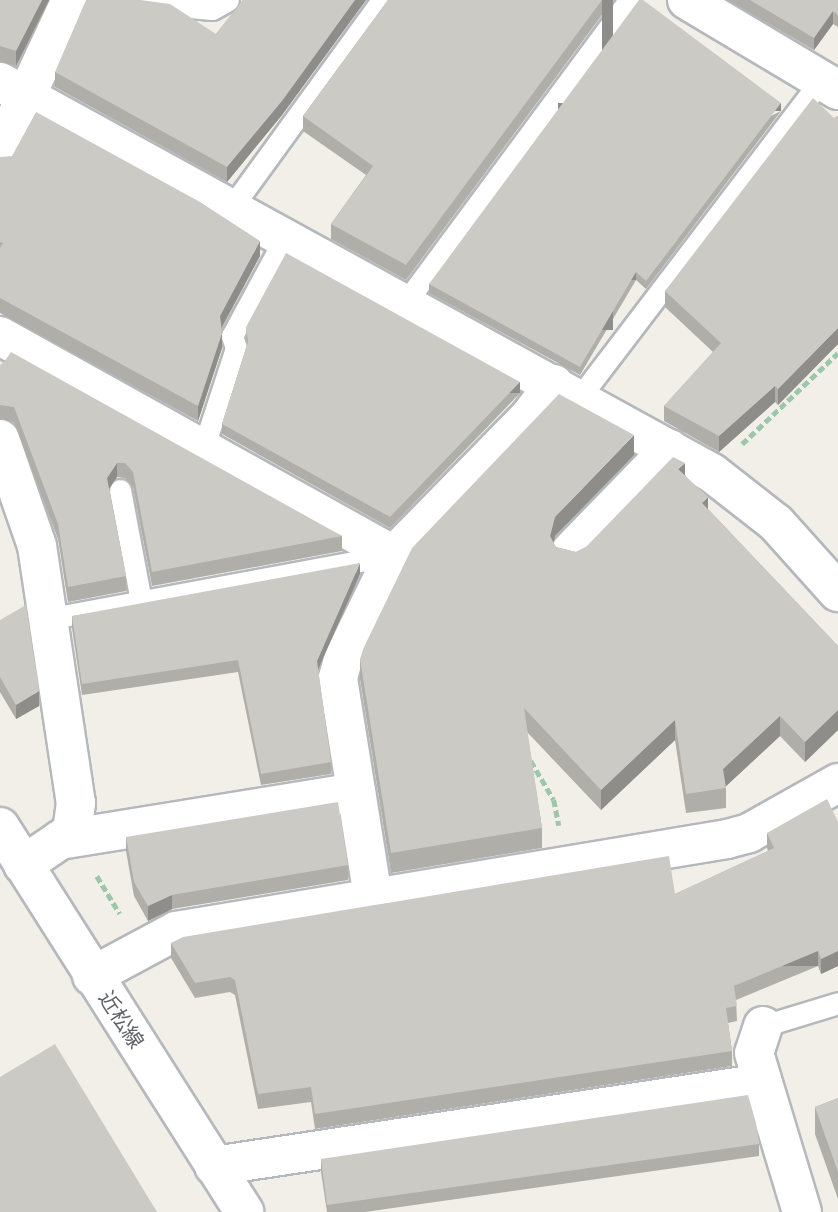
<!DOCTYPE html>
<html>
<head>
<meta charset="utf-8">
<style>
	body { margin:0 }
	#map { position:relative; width:838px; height:1212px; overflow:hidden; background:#f1efe8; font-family:Raleway,"Noto Sans JP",sans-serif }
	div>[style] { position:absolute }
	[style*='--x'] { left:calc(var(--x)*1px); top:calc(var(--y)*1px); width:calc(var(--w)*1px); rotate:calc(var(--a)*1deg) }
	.path>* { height:4.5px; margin-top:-2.25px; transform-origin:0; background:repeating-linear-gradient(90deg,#9cc7a9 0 7px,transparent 0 10.5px) }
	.roads { filter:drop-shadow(2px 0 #b5b8bc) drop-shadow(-2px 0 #b5b8bc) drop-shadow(0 2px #b5b8bc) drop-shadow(0 -2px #b5b8bc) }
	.service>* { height:21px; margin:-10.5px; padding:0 10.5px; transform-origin:10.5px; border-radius:10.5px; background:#fff }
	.minor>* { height:38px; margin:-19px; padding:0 19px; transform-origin:19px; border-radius:19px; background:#fff }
	.tertiary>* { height:38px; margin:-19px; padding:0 19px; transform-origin:19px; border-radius:19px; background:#fff }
	.wall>* { inset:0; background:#afaea9 }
	.shaded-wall>* { inset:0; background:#8f8d8a; transform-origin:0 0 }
	.building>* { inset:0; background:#cccac5 }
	span { translate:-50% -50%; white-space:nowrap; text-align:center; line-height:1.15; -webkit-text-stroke:6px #fff; paint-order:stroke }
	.street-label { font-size:21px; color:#5f6368 }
</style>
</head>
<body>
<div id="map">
	<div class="path">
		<div style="--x:742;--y:444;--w:132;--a:-43.5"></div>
		<div style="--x:531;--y:761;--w:45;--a:59.5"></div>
		<div style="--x:554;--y:800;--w:26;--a:79"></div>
		<div style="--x:97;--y:876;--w:44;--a:58.8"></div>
	</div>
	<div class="roads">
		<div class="service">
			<div style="--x:116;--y:0;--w:96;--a:5.4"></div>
			<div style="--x:212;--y:9;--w:18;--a:-29"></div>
			<div style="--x:231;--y:208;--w:257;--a:-54"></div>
			<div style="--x:405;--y:303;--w:377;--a:-53.5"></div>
			<div style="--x:579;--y:398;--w:397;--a:-52.7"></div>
			<div style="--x:203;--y:449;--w:106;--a:-71.9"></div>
			<div style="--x:236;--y:348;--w:13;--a:-108"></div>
			<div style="--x:232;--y:336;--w:111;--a:-61.6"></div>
			<div style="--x:120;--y:490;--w:113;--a:79.3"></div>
			<div style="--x:47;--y:619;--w:352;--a:-10.5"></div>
			<div style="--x:763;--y:1026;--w:78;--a:-17"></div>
		</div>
		<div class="minor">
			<div style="--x:687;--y:0;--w:176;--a:30.8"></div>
			<div style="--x:0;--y:82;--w:812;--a:28.77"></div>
			<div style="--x:712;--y:473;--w:81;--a:38"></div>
			<div style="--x:776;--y:523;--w:93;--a:48.1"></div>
			<div style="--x:0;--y:152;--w:168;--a:-65"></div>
			<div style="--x:0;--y:336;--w:451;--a:29.1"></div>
			<div style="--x:0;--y:439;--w:113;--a:70.9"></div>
			<div style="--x:37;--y:546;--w:260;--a:81.4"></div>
			<div style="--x:76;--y:803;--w:29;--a:98"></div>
			<div style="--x:72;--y:832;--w:59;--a:146"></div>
			<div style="--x:571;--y:551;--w:142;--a:-45.9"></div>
			<div style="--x:60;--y:840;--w:300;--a:-9.2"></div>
			<div style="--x:373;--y:897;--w:222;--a:-99.1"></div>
			<div style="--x:338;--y:678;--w:20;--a:-75"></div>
			<div style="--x:343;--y:659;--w:116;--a:-63.9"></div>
			<div style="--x:394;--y:555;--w:194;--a:-45.6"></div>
			<div style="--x:530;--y:416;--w:40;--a:-53"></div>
			<div style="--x:92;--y:976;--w:95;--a:-28.2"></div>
			<div style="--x:176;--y:931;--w:559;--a:-9.48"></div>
			<div style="--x:727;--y:839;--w:23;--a:-15"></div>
			<div style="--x:749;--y:833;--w:102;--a:-29.3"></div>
			<div style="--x:763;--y:1026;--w:28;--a:108"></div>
			<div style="--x:754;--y:1053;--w:166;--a:73.2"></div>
			<div style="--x:214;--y:1166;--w:555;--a:-8.6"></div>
		</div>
		<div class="tertiary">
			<div style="--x:0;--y:827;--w:456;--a:57.6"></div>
		</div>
	</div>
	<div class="wall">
		<div style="clip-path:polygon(0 0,49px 0,16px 66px,0 61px)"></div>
		<div style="clip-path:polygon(243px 0,366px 0,282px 115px,227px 182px,55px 87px,55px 72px,216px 34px)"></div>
		<div style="clip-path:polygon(388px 0,613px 0,406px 280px,331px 239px,331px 224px,366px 175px,303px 131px,303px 116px)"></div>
		<div style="clip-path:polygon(728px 0,838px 0,838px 27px,833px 24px,814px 50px)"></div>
		<div style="clip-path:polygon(781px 111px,646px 289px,636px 280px,580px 375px,429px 293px,429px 284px)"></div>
		<div style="clip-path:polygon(838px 116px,838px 344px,778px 405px,775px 402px,719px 452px,664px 421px,664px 406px,713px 352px,665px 307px,665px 291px,834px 118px)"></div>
		<div style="clip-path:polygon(0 157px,260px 256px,222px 328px,222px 348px,198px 421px,0 313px)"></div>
		<div style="clip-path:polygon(246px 327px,520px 393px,390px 528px,222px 434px,222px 424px,247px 345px)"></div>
		<div style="clip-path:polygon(0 365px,342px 536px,342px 551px,152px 586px,133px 487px,125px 478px,117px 477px,109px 489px,126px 576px,126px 591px,68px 602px,58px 539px,14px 422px,0 419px)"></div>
		<div style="clip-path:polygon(634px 455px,555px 536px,553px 542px,556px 547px,576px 552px,586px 547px,685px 475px,708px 509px,838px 646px,838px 730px,805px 762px,780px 736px,726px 786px,726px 808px,686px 813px,675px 740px,601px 810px,527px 732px,542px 828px,542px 848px,391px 873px,360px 679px,360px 659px)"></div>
		<div style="clip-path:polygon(360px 574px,318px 670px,331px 762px,331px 774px,261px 785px,238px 672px,82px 695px,72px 628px,72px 616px)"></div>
		<div style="clip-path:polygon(0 620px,39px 706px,16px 719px,0 692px)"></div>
		<div style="clip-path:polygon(838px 822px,838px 966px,821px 974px,818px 966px,736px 1000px,737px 1021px,728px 1023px,732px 1051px,732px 1066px,315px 1129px,311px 1102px,258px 1109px,235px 995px,230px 992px,195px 998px,171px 958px,171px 943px,675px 894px,768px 851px,767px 848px,767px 833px)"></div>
		<div style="clip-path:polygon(126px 837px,348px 865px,348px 880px,172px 909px,148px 921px,134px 896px,126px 851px)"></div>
		<div style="clip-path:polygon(838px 1098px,838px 1199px,815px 1134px,815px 1107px)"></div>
		<div style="clip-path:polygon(759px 1144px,759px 1156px,365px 1212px,327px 1212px,321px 1172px,321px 1159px)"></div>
	</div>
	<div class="shaded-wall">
		<div style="clip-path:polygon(42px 0,49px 0,16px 66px,16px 51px)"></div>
		<div style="clip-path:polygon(355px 0,366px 0,282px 115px,227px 182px,227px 167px)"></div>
		<div style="left:602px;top:0;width:11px;height:330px"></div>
		<div style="clip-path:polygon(833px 11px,833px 24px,814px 50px,814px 38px)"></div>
		<div style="left:781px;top:103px;width:8px;height:223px;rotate:90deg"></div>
		<div style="clip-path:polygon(260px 241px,260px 256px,220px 330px,220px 316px)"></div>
		<div style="left:636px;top:272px;width:8px;height:110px;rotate:90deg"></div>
		<div style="clip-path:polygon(838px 328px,838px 344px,778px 405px,778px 389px)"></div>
		<div style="clip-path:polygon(222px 333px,222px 348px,198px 421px,198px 406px)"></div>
		<div style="left:520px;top:382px;width:11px;height:187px;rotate:90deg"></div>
		<div style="clip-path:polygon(775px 386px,775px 402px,719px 452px,719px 436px)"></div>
		<div style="clip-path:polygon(634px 435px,634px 455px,555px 536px,550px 556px,550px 536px,555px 517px)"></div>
		<div style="clip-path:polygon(117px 463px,117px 477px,107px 492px,107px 478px)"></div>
		<div style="clip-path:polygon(685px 463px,685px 483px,678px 469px)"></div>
		<div style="clip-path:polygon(708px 497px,708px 516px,702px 503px)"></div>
		<div style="clip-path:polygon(360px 563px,360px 574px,317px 672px,317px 661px)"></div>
		<div style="clip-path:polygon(39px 691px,39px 706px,16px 719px,16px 705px)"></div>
		<div style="clip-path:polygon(838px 710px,838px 730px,805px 762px,805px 742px)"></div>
		<div style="clip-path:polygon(780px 716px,780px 736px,723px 789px,723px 769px)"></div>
		<div style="clip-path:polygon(675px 720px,675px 740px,601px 810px,601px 790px)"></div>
		<div style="clip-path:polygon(172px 895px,172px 909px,148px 921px,148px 906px)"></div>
		<div style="left:818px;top:951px;width:15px;height:91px;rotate:90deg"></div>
		<div style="clip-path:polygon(838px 951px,838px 966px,821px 974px,821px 959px)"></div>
	</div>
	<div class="building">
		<div style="clip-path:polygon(0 0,42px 0,16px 51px,0 46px)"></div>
		<div style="clip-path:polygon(86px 0,140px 0,170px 4px,216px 34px,243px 0,355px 0,282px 101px,227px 167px,55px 72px)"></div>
		<div style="clip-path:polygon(388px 0,602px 0,406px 265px,331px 224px,373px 166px,303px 116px)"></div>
		<div style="clip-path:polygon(639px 0,643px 0,781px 103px,646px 281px,636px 272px,580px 367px,429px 284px)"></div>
		<div style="clip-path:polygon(750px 0,838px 0,838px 15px,833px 11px,814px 38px)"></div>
		<div style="clip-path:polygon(813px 98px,834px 118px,838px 116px,838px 328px,778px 389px,775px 386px,719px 436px,664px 406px,721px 343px,665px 291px)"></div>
		<div style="clip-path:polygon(36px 112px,200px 202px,260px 241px,220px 316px,222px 333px,198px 406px,0 298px,0 248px,3px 243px,0 242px,0 157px,12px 156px)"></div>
		<div style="clip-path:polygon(286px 253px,520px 382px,390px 517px,222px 424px,248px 342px,246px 327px)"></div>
		<div style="clip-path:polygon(11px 352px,342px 536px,152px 572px,133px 472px,125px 463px,117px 463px,107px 478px,126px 576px,68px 587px,58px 524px,14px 407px,0 405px,0 365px,4px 362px)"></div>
		<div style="clip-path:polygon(559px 394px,634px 435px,555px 517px,550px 536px,556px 547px,576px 552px,586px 547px,673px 457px,685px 463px,678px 469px,708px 497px,702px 503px,838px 646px,838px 710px,805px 742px,780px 716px,723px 769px,726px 788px,686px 794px,675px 720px,601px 790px,524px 708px,542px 828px,391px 853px,360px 659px,364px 647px,412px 548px)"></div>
		<div style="clip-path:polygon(360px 563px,317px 661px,331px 762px,261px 774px,238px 660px,82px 684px,72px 616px)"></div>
		<div style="clip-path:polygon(26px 605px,39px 691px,16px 705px,0 677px,0 620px)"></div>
		<div style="clip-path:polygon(827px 799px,838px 822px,838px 951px,821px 959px,818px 951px,734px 986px,737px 1006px,726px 1008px,732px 1051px,315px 1114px,311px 1087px,258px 1094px,235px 980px,230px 977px,195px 983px,171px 943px,183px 937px,669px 856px,675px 894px,774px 848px,767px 833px)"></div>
		<div style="clip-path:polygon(338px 802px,348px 865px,172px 895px,148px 906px,134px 882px,126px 837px)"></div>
		<div style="clip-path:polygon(55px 1044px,157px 1212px,0 1212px,0 1077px)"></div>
		<div style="clip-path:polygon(748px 1095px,756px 1123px,759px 1144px,327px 1205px,321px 1159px)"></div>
		<div style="clip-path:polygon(838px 1098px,838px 1172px,815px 1107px)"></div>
	</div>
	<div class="street-label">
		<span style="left:121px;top:1020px;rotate:57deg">近松線</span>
	</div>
</div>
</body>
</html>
